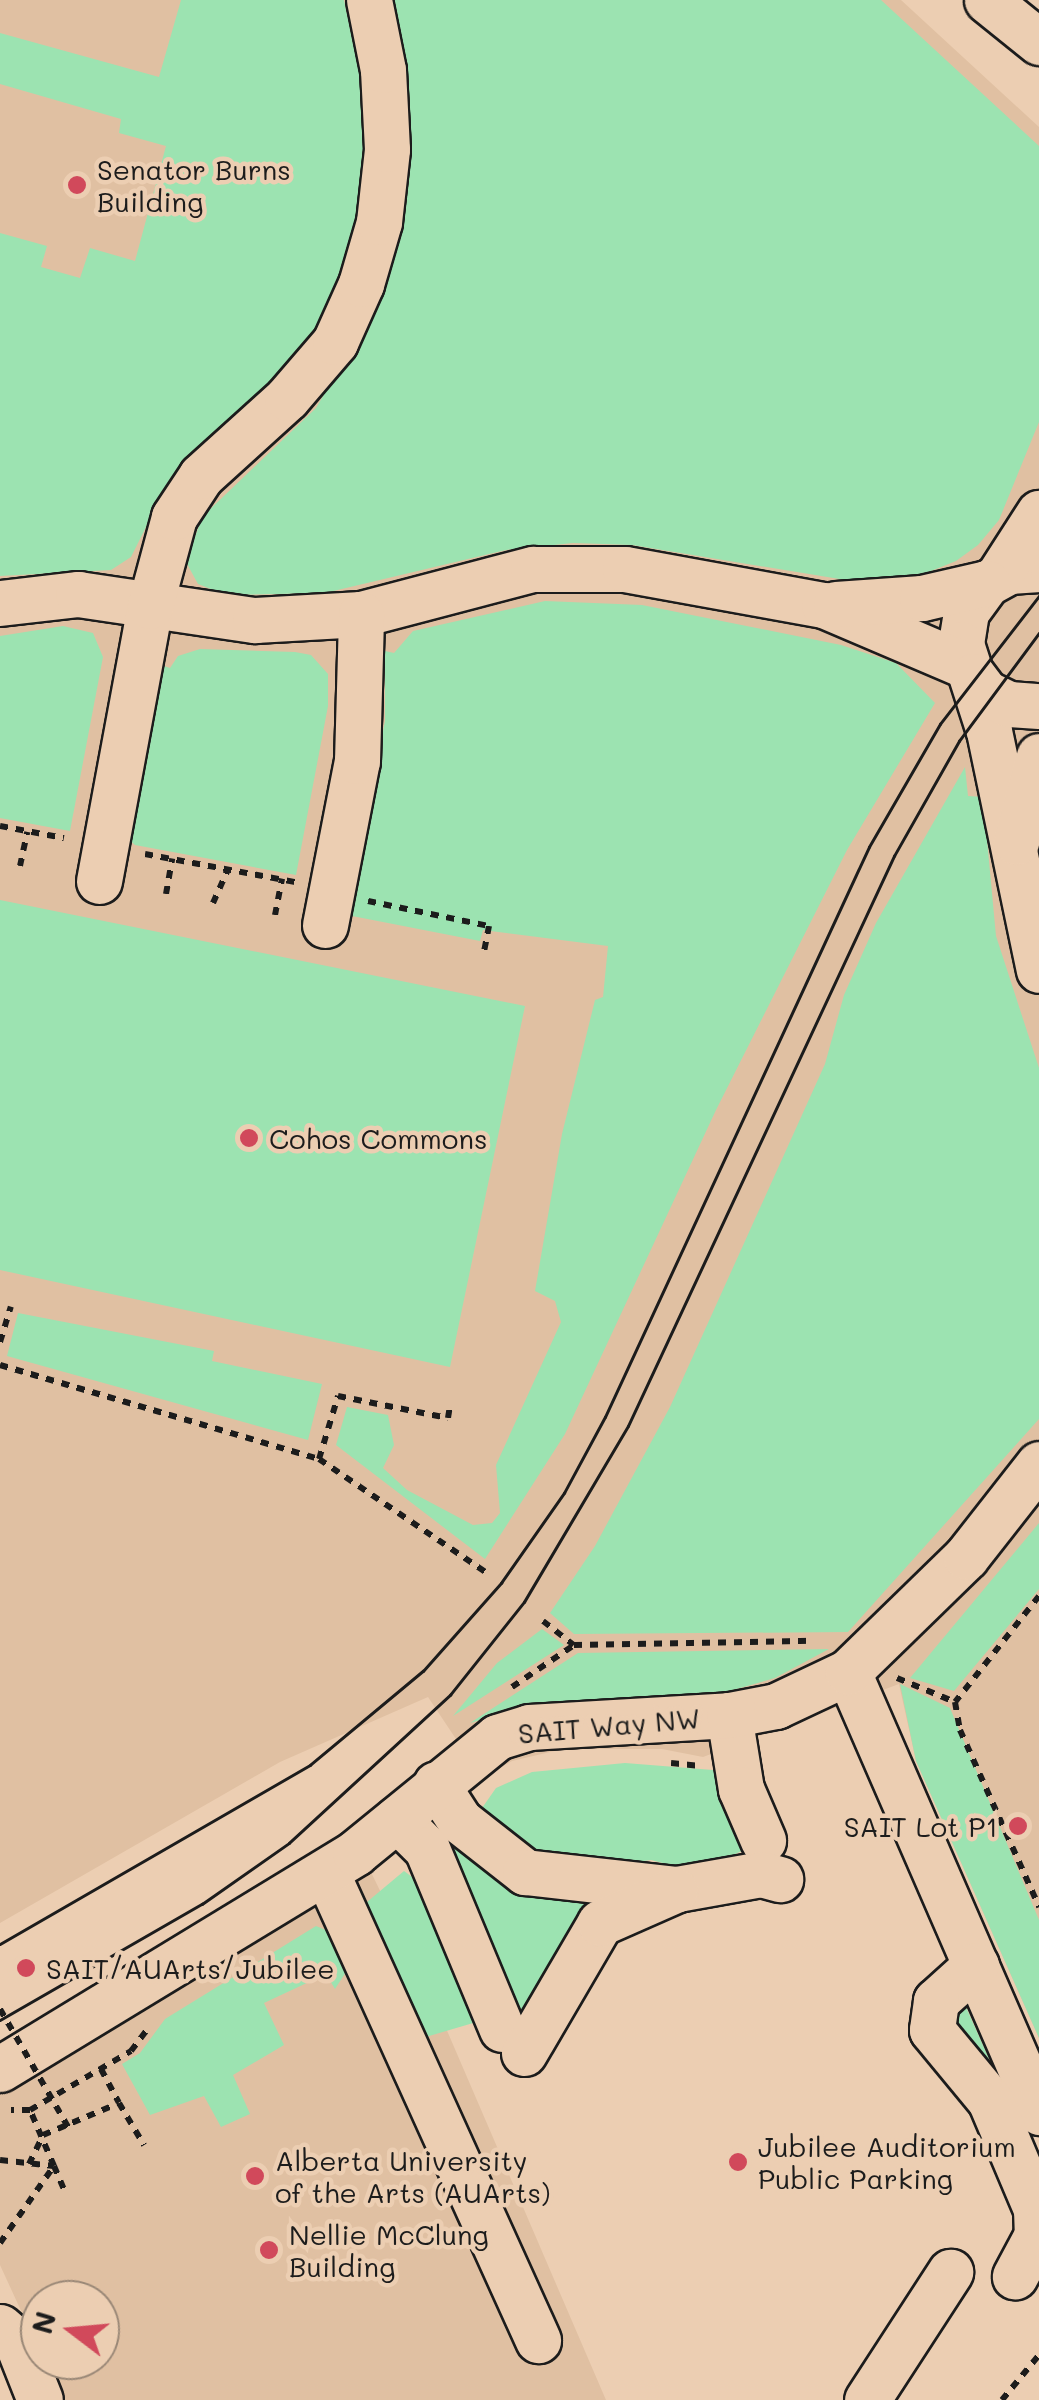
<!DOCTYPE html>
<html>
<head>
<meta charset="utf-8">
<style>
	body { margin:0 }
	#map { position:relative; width:1039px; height:2400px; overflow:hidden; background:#ecceb2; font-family:Mali,sans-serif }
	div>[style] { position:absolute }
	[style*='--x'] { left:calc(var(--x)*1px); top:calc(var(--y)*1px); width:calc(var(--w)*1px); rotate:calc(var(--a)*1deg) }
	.built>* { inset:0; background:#e0c0a2 }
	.green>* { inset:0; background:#9ce3b1 }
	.path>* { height:6px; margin-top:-3px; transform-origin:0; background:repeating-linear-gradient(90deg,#1c1c1c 0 8px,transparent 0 16px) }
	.roads { filter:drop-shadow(2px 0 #1c1c1c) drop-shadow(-2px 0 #1c1c1c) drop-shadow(0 2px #1c1c1c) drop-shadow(0 -2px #1c1c1c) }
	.minor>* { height:45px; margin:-22.5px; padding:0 22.5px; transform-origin:22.5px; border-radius:22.5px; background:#ecceb2 }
	.tram>* { height:2.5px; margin:-1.25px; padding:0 1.25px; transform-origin:1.25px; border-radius:1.25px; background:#1c1c1c }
	.path-bridge>* { height:6px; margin-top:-3px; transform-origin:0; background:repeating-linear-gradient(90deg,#1c1c1c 0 8px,transparent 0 16px) }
	.dots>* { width:28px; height:28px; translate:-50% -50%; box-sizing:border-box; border:5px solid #ecceb2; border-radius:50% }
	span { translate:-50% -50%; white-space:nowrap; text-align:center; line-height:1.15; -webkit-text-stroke:9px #ecceb2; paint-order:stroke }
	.poi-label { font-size:28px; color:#1c1c1c }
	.left { translate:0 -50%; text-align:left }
	.right { translate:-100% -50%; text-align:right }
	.street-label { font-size:28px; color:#1c1c1c }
	.north { position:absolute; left:20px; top:2280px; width:100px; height:100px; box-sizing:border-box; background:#ecceb2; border:2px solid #998776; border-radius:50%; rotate:286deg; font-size:28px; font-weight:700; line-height:40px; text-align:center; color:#1c1c1c }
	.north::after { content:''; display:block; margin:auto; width:35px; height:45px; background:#d1495b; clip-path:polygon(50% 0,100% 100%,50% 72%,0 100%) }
</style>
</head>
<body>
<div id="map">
	<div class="built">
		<div style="clip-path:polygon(0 0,901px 0,1039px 127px,1039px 2038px,916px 1761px,899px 1684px,703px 1757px,662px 1749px,563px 1749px,512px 1761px,482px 1778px,428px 1697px,280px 1762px,0 1923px)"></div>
		<div style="clip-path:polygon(368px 1866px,439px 2012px,606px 2400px,62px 2400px,43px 2360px,100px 2360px,100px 2300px,40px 2300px,40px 2352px,0 2265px,0 2088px)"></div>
	</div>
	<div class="green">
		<div style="clip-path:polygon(181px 0,344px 0,361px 78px,366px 135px,356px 235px,322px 323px,278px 380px,171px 477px,131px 557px,111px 570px,0 576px,0 233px,47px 246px,41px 267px,80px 278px,90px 248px,135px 261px,166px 146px,119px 133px,121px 119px,0 84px,0 33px,159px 77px)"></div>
		<div style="clip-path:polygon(381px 0,881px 0,1039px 146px,1039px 422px,999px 520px,978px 545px,956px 561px,921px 575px,878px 578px,876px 585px,632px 545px,573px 543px,506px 550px,325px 593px,226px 595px,198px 584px,186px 562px,202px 517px,316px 408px,379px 301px,390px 260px)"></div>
		<div style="clip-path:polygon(545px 601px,642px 605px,841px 645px,896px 663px,935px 703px,847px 850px,716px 1110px,565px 1434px,485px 1559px,336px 1445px,347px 1407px,388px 1415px,394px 1445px,383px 1468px,407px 1490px,473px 1525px,492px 1523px,500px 1513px,496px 1465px,561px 1322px,555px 1301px,535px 1291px,562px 1134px,595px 1000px,603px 997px,608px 946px,483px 930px,480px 941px,347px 915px,385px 721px,385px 651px,394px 653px,413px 631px)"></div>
		<div style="clip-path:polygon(63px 626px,93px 633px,103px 657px,70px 831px,0 818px,0 636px)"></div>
		<div style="clip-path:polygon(200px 649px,295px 652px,311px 655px,328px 674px,328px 706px,296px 875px,135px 845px,126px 837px,161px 665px,170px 668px,178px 656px)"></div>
		<div style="clip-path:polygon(965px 767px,968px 796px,983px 797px,996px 936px,1039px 1068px,1039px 1419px,848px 1632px,574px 1634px,550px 1613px,595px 1546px,670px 1407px,825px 1064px,844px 995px,876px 923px)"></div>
		<div style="clip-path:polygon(0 900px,525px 1006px,450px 1367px,0 1270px)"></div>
		<div style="clip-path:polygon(18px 1313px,214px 1351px,212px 1361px,322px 1384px,308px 1440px,7px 1356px)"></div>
		<div style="clip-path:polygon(1039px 1523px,1039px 1589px,954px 1691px,910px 1678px)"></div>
		<div style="clip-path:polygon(542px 1629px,564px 1645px,453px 1716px,497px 1663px)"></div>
		<div style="clip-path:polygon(829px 1649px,775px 1678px,719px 1694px,534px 1705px,470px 1723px,578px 1653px)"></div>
		<div style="clip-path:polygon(900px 1684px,950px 1708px,1039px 1920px,1039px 2038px,916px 1761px)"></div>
		<div style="clip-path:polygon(625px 1763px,713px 1770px,750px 1847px,698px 1872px,651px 1860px,593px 1868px,543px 1864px,482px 1808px,496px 1788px,532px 1772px)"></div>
		<div style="clip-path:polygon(451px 1834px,619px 1896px,519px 2021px,443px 1839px)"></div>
		<div style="clip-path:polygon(404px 1871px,419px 1882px,480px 2021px,419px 2039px,361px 1907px)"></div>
		<div style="clip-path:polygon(316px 1926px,333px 1933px,355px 1958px,335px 1989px,326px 1974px,264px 2003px,284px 2045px,233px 2075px,250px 2114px,221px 2127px,204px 2096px,150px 2115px,122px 2064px,140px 2053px,165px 2019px)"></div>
		<div style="clip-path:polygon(961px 1996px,999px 2081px,945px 2013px)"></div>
	</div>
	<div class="path">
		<div style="--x:0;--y:826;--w:65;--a:10.6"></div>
		<div style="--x:145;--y:854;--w:153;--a:10.6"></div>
		<div style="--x:20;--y:866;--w:35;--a:-78"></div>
		<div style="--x:166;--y:894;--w:36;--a:-80"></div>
		<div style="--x:368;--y:901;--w:124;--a:11.7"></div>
		<div style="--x:489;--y:926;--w:31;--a:101"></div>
		<div style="--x:213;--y:903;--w:37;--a:-66"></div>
		<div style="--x:275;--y:915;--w:37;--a:-79"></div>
		<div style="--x:0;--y:1342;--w:37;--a:-73"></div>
		<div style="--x:0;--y:1365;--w:333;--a:16.4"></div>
		<div style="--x:319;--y:1459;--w:203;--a:34.2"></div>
		<div style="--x:319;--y:1459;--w:66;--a:-73.2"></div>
		<div style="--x:338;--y:1396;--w:112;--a:11.3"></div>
		<div style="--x:448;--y:1418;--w:12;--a:-81"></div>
		<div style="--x:1039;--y:1596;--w:135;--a:128.4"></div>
		<div style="--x:955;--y:1702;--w:28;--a:80"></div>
		<div style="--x:960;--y:1730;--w:194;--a:65.9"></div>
		<div style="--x:543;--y:1621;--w:39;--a:38"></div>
		<div style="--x:897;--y:1678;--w:63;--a:22.5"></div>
		<div style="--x:512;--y:1687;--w:75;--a:-34.1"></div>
		<div style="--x:574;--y:1645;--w:238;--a:-1"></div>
		<div style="--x:671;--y:1763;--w:27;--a:6"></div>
		<div style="--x:101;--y:2069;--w:38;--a:62"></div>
		<div style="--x:30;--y:2110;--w:117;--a:-30.3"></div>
		<div style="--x:131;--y:2051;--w:26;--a:-53"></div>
		<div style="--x:0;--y:2160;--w:54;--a:6.3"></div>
		<div style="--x:54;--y:2166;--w:26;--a:67"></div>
		<div style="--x:29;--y:2164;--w:32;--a:-64"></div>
		<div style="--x:43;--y:2135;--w:82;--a:-22.8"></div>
		<div style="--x:119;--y:2103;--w:49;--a:59.2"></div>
		<div style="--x:0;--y:2243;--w:94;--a:-55"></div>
		<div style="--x:54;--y:2166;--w:61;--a:-113.2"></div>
		<div style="--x:30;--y:2110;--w:19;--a:180"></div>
		<div style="--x:1002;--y:2400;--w:58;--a:-50.6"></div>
	</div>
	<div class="roads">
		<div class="minor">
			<div style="--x:987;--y:0;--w:67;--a:38.9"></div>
			<div style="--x:1039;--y:569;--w:30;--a:176"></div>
			<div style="--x:1009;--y:571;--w:25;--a:151"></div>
			<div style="--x:987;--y:583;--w:36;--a:126"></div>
			<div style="--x:966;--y:612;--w:32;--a:99"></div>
			<div style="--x:961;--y:644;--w:91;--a:72.2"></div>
			<div style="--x:989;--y:731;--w:244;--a:78.2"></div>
			<div style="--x:999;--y:575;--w:74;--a:-57.2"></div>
			<div style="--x:0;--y:603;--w:79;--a:-6.6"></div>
			<div style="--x:78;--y:594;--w:179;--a:8.4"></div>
			<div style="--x:255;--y:620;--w:106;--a:-3.2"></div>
			<div style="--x:361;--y:614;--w:178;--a:-14.7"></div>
			<div style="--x:533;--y:569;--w:92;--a:0"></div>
			<div style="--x:625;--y:569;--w:202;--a:10.3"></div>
			<div style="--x:824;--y:605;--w:155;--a:23.1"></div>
			<div style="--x:836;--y:604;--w:86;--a:-4"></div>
			<div style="--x:922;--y:598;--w:67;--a:-13"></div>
			<div style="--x:973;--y:676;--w:21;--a:53"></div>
			<div style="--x:986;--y:693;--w:25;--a:26"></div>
			<div style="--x:1009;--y:704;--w:30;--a:4"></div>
			<div style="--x:1016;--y:842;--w:89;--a:-75"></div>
			<div style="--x:99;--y:881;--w:280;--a:-79.5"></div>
			<div style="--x:150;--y:606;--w:92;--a:-74.9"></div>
			<div style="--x:174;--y:517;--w:49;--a:-56.6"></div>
			<div style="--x:201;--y:476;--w:116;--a:-42.2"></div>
			<div style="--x:287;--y:398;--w:74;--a:-49.4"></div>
			<div style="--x:335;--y:342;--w:64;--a:-65.9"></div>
			<div style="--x:361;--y:284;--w:65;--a:-73.8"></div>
			<div style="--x:379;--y:222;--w:73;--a:-83.7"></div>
			<div style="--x:387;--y:149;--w:79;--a:-92.9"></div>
			<div style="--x:383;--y:70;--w:71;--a:-101.3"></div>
			<div style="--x:325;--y:925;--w:167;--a:-79"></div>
			<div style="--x:357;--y:761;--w:147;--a:-88.4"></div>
			<div style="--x:848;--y:1672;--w:480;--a:66.5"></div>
			<div style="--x:729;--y:1715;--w:75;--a:80.8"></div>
			<div style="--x:741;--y:1789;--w:56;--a:66.7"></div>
			<div style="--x:436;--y:1784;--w:44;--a:57"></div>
			<div style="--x:460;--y:1821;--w:83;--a:38.1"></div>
			<div style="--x:525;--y:1872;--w:153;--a:6.4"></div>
			<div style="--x:677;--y:1889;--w:85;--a:-10.1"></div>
			<div style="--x:761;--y:1874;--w:20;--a:15"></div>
			<div style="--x:397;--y:1819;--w:42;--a:45"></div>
			<div style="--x:427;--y:1849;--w:195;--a:67.4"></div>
			<div style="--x:326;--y:1872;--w:514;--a:65.63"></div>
			<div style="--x:976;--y:1965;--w:54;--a:138"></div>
			<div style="--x:936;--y:2001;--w:29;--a:98"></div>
			<div style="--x:932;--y:2030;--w:91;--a:50.4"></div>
			<div style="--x:990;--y:2100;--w:118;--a:67.1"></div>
			<div style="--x:1036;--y:2209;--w:26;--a:88"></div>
			<div style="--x:1037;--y:2235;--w:47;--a:118.2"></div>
			<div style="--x:524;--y:2053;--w:151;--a:-59.7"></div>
			<div style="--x:600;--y:1923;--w:82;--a:-23.7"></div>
			<div style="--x:0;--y:2069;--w:416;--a:-31.3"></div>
			<div style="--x:355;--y:1853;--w:183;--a:-39.2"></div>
			<div style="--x:497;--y:1737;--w:34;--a:-17"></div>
			<div style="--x:529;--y:1727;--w:200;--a:-3.4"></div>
			<div style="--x:729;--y:1715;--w:48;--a:-10.8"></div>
			<div style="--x:776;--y:1706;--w:80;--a:-25.3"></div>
			<div style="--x:848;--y:1672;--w:165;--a:-44.3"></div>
			<div style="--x:966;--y:1557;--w:118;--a:-51.9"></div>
			<div style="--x:0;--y:2327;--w:23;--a:41"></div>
			<div style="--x:17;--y:2342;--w:62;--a:68.4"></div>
			<div style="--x:867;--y:2400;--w:153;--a:-57"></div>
		</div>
	</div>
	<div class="tram">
		<div style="--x:0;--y:1944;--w:358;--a:-30"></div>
		<div style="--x:310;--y:1765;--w:147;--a:-39.8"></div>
		<div style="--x:423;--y:1671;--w:118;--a:-48.4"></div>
		<div style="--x:501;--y:1583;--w:110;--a:-55"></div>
		<div style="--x:564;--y:1493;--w:86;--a:-61.7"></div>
		<div style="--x:605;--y:1417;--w:628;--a:-65.15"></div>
		<div style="--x:869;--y:847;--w:142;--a:-60"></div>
		<div style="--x:940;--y:724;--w:162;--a:-52.3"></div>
		<div style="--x:0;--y:2020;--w:233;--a:-29.9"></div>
		<div style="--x:202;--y:1904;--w:106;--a:-35"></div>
		<div style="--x:289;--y:1843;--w:219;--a:-42.6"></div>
		<div style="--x:450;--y:1695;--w:119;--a:-51.5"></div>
		<div style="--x:524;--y:1602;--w:204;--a:-59.4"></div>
		<div style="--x:628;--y:1426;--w:629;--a:-64.98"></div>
		<div style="--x:894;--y:856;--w:132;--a:-60.5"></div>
		<div style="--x:959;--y:741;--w:134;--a:-53.5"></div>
	</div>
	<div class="path-bridge">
		<div style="--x:0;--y:2009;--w:142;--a:60"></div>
	</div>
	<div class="dots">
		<div style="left:77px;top:185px;background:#d1495b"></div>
		<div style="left:249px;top:1138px;background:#d1495b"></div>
		<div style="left:1018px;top:1826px;background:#d1495b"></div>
		<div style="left:26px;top:1968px;background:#d1495b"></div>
		<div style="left:738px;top:2162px;background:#d1495b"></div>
		<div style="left:255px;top:2176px;background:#d1495b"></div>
		<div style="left:269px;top:2250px;background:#d1495b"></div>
	</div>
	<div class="poi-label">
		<span class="left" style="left:97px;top:185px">Senator Burns<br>Building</span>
		<span class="left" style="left:269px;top:1138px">Cohos Commons</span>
		<span class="right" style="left:998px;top:1826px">SAIT Lot P1</span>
		<span class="left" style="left:46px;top:1968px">SAIT/AUArts/Jubilee</span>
		<span class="left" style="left:758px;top:2162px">Jubilee Auditorium<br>Public Parking</span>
		<span class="left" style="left:275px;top:2176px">Alberta University<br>of the Arts (AUArts)</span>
		<span class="left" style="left:289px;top:2250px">Nellie McClung<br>Building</span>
	</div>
	<div class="street-label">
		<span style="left:609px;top:1725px;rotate:-5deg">SAIT Way NW</span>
	</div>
	<div class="north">N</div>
</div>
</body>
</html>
